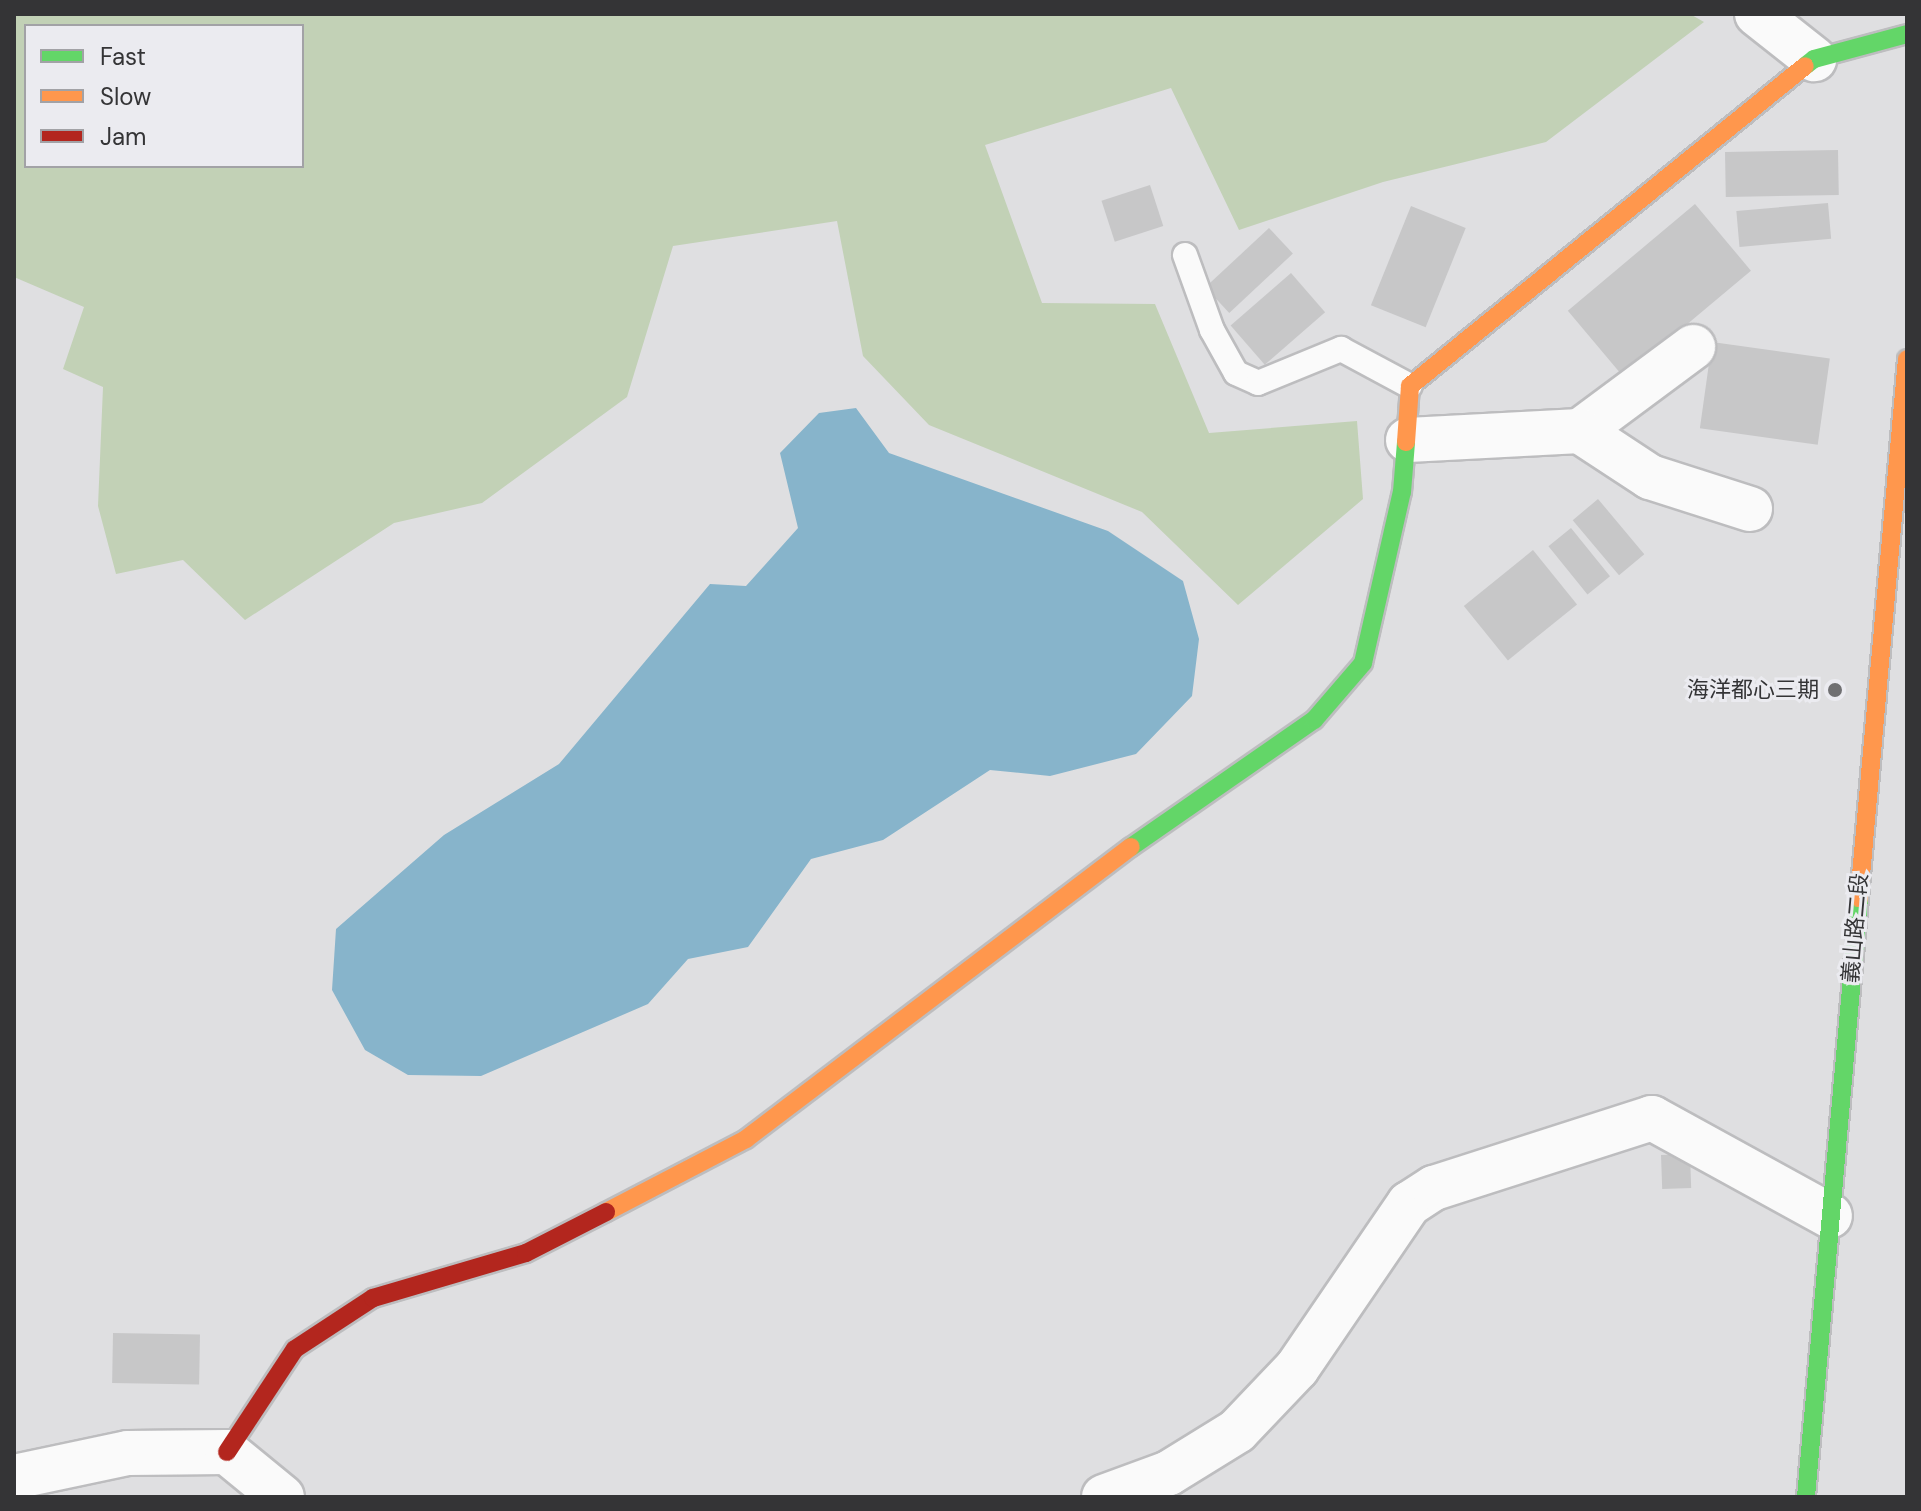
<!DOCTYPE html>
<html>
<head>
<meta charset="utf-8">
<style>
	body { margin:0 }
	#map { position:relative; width:1921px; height:1511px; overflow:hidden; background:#dfdfe1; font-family:"DM Sans","Noto Sans TC",sans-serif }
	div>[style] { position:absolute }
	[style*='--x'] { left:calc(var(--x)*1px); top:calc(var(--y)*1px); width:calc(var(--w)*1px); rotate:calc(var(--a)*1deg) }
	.green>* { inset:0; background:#c2d1b6 }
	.water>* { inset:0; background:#87b4cb }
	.building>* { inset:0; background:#c7c7c8; transform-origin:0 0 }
	.roads { filter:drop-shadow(2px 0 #bdbdbf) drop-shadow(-2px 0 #bdbdbf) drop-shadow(0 2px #bdbdbf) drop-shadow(0 -2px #bdbdbf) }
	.lane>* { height:24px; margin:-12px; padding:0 12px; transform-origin:12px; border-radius:12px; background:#fafafa }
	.street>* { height:44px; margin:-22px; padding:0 22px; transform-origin:22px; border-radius:22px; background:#fafafa }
	.fast>* { height:18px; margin:-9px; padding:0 9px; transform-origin:9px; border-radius:9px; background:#63d668 }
	.slow>* { height:18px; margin:-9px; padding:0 9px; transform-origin:9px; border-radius:9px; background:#ff974d }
	.jam>* { height:18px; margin:-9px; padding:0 9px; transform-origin:9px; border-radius:9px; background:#b3261e }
	.dots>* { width:22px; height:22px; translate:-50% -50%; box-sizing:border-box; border:4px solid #ebebf0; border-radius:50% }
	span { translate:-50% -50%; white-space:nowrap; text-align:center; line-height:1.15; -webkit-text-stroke:6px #ebebf0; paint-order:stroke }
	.poi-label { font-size:22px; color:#343436 }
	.right { translate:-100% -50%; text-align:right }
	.street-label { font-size:22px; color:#343436 }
	.frame { position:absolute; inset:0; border:16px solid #343436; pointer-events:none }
	.legend { position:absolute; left:24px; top:24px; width:280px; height:144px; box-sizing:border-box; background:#ebebf0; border:2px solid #a2a2a6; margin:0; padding:10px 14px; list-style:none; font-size:24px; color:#343436 }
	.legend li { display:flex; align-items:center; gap:16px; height:40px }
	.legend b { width:40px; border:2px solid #a2a2a6 }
</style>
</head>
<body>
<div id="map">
	<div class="green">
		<div style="clip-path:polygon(evenodd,14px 14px,1690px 14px,1704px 22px,1546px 142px,1383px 182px,1239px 230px,1171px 88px,985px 145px,1042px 303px,1155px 304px,1209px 433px,1357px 421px,1363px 499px,1238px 605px,1142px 512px,929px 425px,863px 356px,837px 221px,673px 246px,627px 397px,482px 503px,394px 523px,245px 620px,183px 560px,116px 574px,98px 506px,103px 387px,63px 369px,84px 307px,14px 277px,14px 14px,26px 26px,302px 26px,302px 166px,26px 166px,26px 26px)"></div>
	</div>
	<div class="water">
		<div style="clip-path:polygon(856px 408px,889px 453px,1108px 531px,1183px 581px,1199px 639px,1192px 696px,1136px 754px,1050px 776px,990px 770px,883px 840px,811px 859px,748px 947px,688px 959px,648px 1004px,481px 1076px,408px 1075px,365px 1050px,332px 990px,336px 929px,444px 835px,559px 764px,710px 584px,746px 586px,798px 528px,780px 453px,819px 413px)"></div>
	</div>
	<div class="building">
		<div style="left:1838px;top:150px;width:45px;height:113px;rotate:89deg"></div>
		<div style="left:1150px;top:185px;width:43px;height:51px;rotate:72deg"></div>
		<div style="left:1828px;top:203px;width:36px;height:92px;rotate:85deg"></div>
		<div style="left:1695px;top:204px;width:87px;height:166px;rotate:50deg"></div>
		<div style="left:1411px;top:206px;width:59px;height:107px;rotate:22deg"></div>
		<div style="left:1269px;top:228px;width:35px;height:87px;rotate:47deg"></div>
		<div style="left:1291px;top:273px;width:52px;height:80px;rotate:49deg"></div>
		<div style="left:1712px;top:342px;width:119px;height:87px;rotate:8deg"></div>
		<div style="left:1598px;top:499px;width:72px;height:33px;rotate:50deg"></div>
		<div style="left:1571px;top:528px;width:62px;height:29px;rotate:51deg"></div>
		<div style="left:1533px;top:550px;width:70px;height:89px;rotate:51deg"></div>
		<div style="left:1690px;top:1154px;width:34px;height:29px;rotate:88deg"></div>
		<div style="left:113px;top:1333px;width:87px;height:50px;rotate:1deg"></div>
	</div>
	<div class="roads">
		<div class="lane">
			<div style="--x:1185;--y:255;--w:80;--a:70.2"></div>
			<div style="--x:1212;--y:330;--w:49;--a:60.8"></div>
			<div style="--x:1236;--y:373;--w:24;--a:24"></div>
			<div style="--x:1258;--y:383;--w:90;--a:-22.3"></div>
			<div style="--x:1341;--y:349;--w:78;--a:28.2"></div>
		</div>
		<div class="street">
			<div style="--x:1757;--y:14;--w:73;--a:38.3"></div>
			<div style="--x:1580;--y:431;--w:141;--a:-36.6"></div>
			<div style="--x:1408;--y:440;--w:172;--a:-3"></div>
			<div style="--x:1580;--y:431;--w:84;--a:33.3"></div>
			<div style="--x:1650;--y:477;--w:105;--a:17.7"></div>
			<div style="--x:14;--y:1477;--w:116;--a:-11.9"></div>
			<div style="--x:128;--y:1453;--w:99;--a:-0.6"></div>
			<div style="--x:227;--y:1452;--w:71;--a:39.3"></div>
			<div style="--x:1104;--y:1497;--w:69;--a:-20.3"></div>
			<div style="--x:1169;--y:1473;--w:80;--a:-31.7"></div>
			<div style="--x:1237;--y:1431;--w:87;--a:-46.4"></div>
			<div style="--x:1297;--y:1368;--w:199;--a:-55.7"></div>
			<div style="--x:1409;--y:1204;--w:30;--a:-33"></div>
			<div style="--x:1434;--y:1188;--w:229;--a:-17.8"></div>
			<div style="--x:1652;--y:1118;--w:203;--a:28.8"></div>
		</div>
		<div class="fast">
			<div style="--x:1805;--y:66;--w:11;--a:-38"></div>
			<div style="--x:1814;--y:59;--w:96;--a:-15"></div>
			<div style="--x:1131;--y:847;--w:223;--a:-34.8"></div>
			<div style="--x:1314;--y:720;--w:75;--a:-49.3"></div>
			<div style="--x:1363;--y:663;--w:175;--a:-77.2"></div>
			<div style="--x:1402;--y:492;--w:50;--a:-85.4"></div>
			<div style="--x:1806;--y:1497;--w:601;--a:-84.94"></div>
		</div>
		<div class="slow">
			<div style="--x:1406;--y:442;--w:56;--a:-85.9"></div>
			<div style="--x:1410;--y:386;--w:508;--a:-39.01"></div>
			<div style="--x:1859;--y:898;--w:541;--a:-84.91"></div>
			<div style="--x:606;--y:1212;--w:158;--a:-27.5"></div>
			<div style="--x:746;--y:1139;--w:483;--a:-37.2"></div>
		</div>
		<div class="jam">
			<div style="--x:227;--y:1452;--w:123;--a:-56.6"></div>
			<div style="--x:295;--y:1349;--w:93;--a:-33.2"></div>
			<div style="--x:373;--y:1298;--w:159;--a:-16.4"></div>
			<div style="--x:526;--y:1253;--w:90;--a:-27.1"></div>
		</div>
	</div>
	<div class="dots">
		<div style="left:1835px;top:690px;background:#707072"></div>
	</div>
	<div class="poi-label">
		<span class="right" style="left:1819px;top:690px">海洋都心三期</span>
	</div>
	<div class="street-label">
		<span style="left:1855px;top:928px;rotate:-85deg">義山路二段</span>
	</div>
	<div class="frame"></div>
	<ul class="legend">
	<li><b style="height:10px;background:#63d668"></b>Fast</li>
	<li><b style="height:10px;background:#ff974d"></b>Slow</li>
	<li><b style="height:10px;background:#b3261e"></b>Jam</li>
	</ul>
</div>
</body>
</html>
